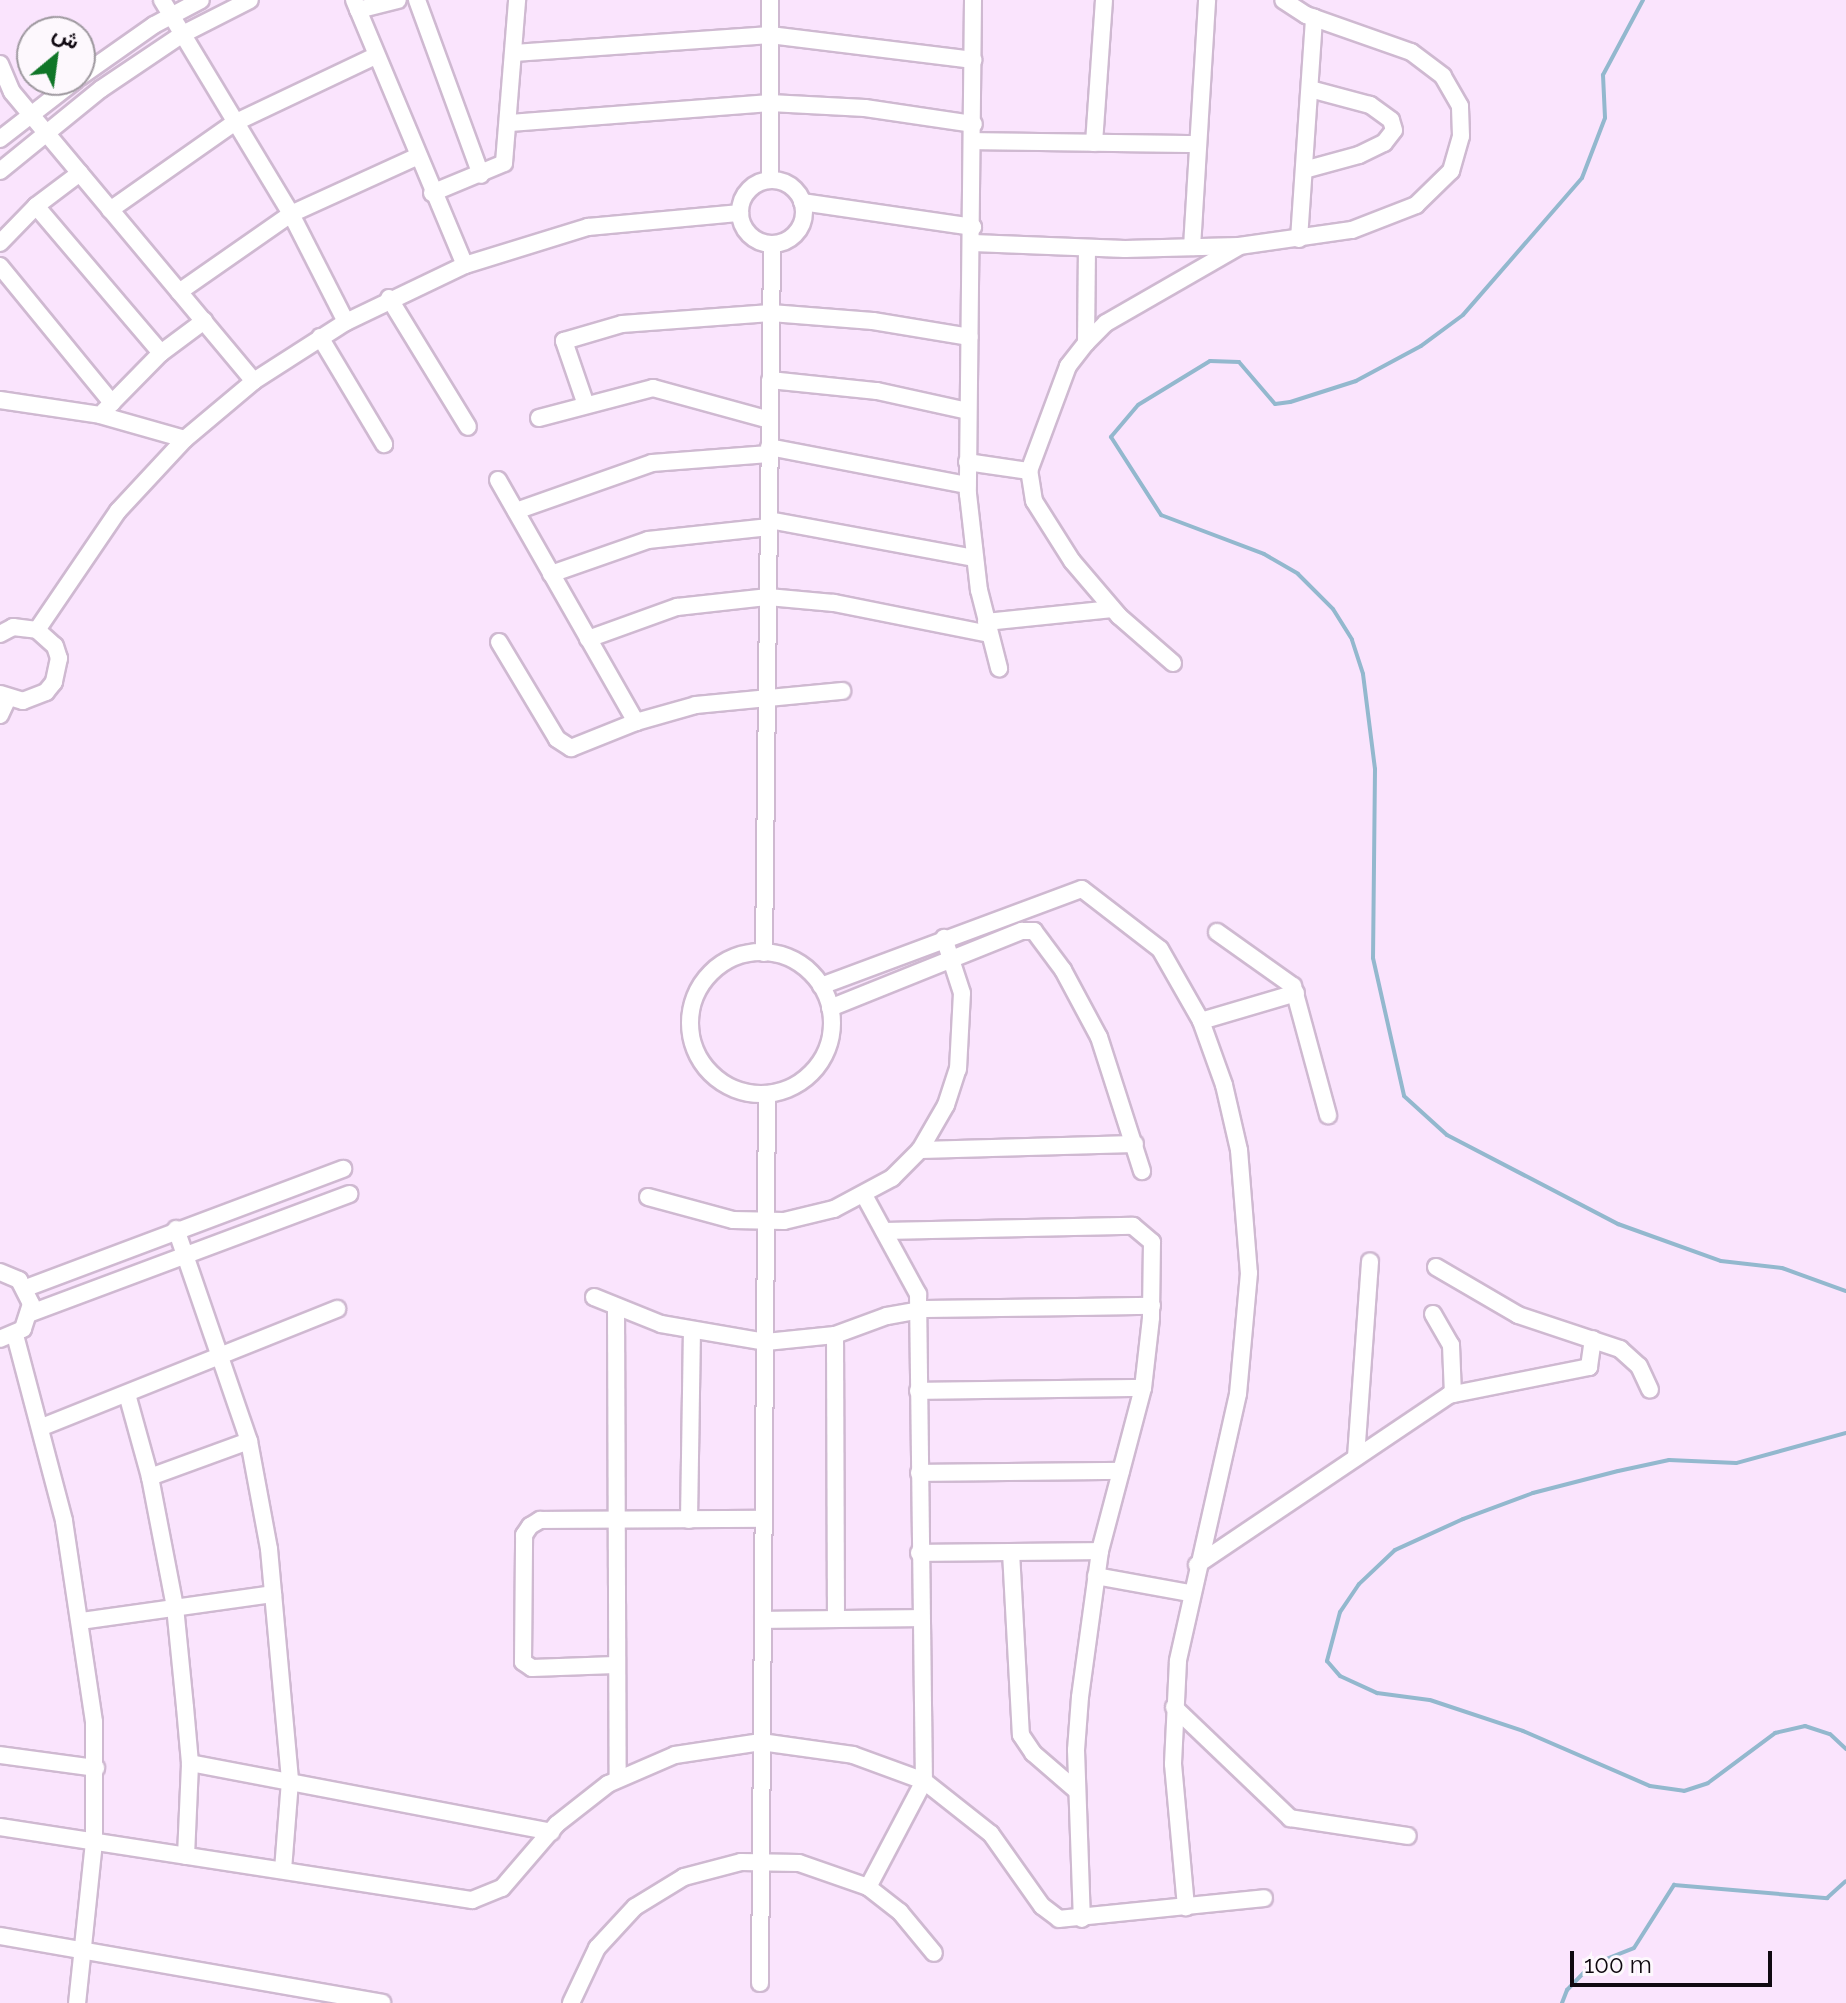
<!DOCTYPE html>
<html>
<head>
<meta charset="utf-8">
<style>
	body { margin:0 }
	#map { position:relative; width:1846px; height:2003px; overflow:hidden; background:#fae4fd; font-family:Raleway,Vazirmatn,sans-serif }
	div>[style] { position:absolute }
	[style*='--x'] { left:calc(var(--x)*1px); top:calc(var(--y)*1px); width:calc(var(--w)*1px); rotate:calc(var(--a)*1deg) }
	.stream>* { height:4px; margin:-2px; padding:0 2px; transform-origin:2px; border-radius:2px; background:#93b8ce }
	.roads { filter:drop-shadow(2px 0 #cfb9d1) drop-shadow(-2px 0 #cfb9d1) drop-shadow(0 2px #cfb9d1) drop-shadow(0 -2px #cfb9d1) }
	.minor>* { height:16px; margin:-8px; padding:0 8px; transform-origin:8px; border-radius:8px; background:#fff }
	.minor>.ring { margin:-8px; padding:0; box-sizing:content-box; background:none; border:16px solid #fff; border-radius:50% }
	span { translate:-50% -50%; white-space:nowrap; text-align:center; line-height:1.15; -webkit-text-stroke:6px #fdf8fd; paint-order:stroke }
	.north { position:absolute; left:16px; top:16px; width:80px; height:80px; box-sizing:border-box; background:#fdf8fd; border:2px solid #9e989f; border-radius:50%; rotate:29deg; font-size:22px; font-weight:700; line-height:32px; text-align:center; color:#100911 }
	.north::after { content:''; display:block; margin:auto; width:28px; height:36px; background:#107628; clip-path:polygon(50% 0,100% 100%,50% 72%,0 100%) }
	.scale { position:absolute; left:1570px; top:1951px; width:202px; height:36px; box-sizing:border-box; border:4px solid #100911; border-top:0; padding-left:10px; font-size:24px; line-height:28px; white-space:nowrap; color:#100911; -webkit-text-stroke:6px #fdf8fd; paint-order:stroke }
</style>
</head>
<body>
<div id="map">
	<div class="stream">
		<div style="--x:1643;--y:0;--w:85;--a:118.1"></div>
		<div style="--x:1603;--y:75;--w:43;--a:87.3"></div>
		<div style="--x:1605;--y:118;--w:64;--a:111"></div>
		<div style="--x:1582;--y:178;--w:181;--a:131"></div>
		<div style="--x:1463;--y:315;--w:52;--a:143.6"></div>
		<div style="--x:1421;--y:346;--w:74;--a:151.7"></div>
		<div style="--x:1356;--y:381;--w:69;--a:162.3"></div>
		<div style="--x:1290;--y:402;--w:15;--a:172"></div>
		<div style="--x:1275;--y:404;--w:55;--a:-130.6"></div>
		<div style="--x:1239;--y:362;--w:29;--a:-178"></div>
		<div style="--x:1210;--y:361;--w:84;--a:148.6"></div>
		<div style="--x:1138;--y:405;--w:42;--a:130.2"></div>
		<div style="--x:1111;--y:437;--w:93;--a:57.3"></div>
		<div style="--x:1161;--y:515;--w:110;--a:20.7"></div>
		<div style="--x:1264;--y:554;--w:39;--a:30"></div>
		<div style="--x:1298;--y:574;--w:49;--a:45"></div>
		<div style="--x:1333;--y:609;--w:36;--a:58"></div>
		<div style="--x:1352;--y:640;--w:36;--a:72"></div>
		<div style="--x:1363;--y:674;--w:96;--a:82.8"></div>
		<div style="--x:1375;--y:769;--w:189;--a:90.6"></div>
		<div style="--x:1373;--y:958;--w:141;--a:77.3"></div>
		<div style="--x:1404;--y:1096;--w:58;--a:42.2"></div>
		<div style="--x:1447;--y:1135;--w:193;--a:27.5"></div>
		<div style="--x:1618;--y:1224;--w:109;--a:19.8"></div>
		<div style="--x:1721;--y:1261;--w:61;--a:6.5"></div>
		<div style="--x:1782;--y:1268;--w:68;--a:19.8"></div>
		<div style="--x:1846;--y:1433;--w:114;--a:164.7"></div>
		<div style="--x:1736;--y:1463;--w:67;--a:-177.4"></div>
		<div style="--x:1669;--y:1460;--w:52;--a:167.8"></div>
		<div style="--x:1618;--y:1471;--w:88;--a:165.5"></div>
		<div style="--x:1533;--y:1493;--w:75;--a:159.6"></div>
		<div style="--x:1463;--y:1519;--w:75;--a:155.5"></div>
		<div style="--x:1395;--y:1550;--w:50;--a:136.6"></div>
		<div style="--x:1359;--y:1584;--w:34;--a:124"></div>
		<div style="--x:1340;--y:1612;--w:51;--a:104.9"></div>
		<div style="--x:1327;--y:1661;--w:20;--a:49"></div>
		<div style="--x:1340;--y:1676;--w:41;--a:24.7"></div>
		<div style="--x:1377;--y:1693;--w:53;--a:7.5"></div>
		<div style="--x:1430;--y:1700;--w:98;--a:18.4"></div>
		<div style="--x:1523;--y:1731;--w:138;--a:23.4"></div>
		<div style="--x:1650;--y:1786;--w:34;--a:8"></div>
		<div style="--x:1684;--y:1791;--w:25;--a:-18"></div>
		<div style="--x:1708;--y:1783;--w:84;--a:-36.7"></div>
		<div style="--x:1775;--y:1733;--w:31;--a:-13"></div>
		<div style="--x:1805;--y:1726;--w:26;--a:18"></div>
		<div style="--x:1830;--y:1734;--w:22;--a:43"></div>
		<div style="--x:1562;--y:2003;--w:14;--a:-69"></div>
		<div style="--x:1567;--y:1990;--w:35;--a:-46"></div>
		<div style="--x:1591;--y:1965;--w:46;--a:-21.6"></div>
		<div style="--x:1634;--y:1948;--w:75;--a:-57.6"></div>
		<div style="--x:1674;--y:1885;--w:154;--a:4.9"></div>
		<div style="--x:1827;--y:1898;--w:25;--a:-42"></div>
	</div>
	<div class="roads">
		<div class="minor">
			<div style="--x:162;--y:0;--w:250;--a:58.9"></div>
			<div style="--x:291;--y:214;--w:121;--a:63"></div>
			<div style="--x:354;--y:0;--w:287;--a:67.3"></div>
			<div style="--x:417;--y:0;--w:186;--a:69.9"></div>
			<div style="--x:973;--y:0;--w:494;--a:90.6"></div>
			<div style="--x:968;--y:494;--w:97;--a:83.5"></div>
			<div style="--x:979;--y:590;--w:81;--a:75.6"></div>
			<div style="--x:358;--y:10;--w:41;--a:-14"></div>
			<div style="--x:514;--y:53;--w:257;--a:-4"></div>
			<div style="--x:770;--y:35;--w:205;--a:7"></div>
			<div style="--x:0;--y:64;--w:30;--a:67"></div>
			<div style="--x:12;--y:92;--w:377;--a:50.1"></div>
			<div style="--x:80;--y:77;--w:90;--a:-35.1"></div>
			<div style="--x:154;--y:25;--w:53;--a:-28"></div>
			<div style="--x:510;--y:123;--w:261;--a:-4.4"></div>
			<div style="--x:770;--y:103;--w:95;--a:3"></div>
			<div style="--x:865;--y:108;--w:110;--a:8.4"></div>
			<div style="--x:0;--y:139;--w:96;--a:-37.8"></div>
			<div style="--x:974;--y:141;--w:224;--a:0.8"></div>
			<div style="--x:1094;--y:143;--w:143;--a:-86"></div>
			<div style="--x:1304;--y:170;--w:57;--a:-15.3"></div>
			<div style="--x:1359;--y:155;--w:28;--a:-26"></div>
			<div style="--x:1384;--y:143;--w:16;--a:-52"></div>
			<div style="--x:1394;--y:130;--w:10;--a:-107"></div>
			<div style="--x:1391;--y:120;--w:26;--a:-144"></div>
			<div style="--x:1370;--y:105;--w:62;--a:-165.1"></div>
			<div style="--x:0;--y:171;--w:130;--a:-39.1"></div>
			<div style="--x:101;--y:89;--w:97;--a:-34"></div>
			<div style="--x:181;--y:35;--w:77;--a:-26.9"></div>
			<div style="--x:770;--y:180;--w:180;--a:-90"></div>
			<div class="ring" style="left:740px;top:180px;width:48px;height:48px"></div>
			<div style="--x:432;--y:193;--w:78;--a:-22.6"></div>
			<div style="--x:504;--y:163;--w:164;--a:-85.4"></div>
			<div style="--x:802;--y:202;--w:173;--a:8.3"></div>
			<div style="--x:36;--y:206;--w:193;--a:49.6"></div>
			<div style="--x:110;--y:210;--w:151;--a:-35.1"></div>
			<div style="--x:234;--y:123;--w:156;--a:-25.4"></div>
			<div style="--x:1299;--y:239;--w:222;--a:-86.1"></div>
			<div style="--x:0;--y:243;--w:52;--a:-45.8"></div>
			<div style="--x:36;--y:206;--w:55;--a:-36.9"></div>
			<div style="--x:973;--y:243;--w:152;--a:2.3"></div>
			<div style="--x:1125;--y:249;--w:114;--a:-1.5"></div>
			<div style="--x:1239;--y:246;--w:114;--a:-8.1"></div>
			<div style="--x:1352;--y:230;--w:69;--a:-21.3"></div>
			<div style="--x:1416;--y:205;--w:49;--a:-44.2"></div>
			<div style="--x:1451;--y:171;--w:36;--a:-74"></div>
			<div style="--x:1461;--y:136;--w:30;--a:-92"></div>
			<div style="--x:1460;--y:106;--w:34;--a:-120"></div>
			<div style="--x:1443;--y:76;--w:40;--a:-143"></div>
			<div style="--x:1411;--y:52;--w:111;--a:-160.6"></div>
			<div style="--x:1306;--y:15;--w:27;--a:-147"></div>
			<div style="--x:1192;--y:247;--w:247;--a:-86.5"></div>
			<div style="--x:0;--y:266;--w:177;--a:50.7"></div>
			<div style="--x:179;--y:292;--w:136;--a:-34.9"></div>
			<div style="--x:291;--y:214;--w:137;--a:-24.5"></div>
			<div style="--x:389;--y:298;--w:151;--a:58.5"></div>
			<div style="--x:320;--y:337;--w:125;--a:59.1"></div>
			<div style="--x:1086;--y:343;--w:95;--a:-89.4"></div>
			<div style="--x:770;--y:380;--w:108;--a:5.9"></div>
			<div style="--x:877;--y:391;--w:93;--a:12.4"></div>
			<div style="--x:0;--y:400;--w:101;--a:8.5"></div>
			<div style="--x:100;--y:415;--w:88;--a:15.8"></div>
			<div style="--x:586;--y:405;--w:68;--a:-109"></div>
			<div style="--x:564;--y:341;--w:60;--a:-16.3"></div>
			<div style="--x:622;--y:324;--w:149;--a:-4.2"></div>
			<div style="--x:771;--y:313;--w:102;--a:4.5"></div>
			<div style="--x:873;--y:321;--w:98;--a:9.4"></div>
			<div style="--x:104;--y:411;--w:81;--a:-45.5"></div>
			<div style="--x:161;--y:353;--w:54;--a:-36.7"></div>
			<div style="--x:539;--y:418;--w:118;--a:-14.7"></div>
			<div style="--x:653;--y:388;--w:121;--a:15.3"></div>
			<div style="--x:769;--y:447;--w:202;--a:10.9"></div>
			<div style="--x:967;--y:462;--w:63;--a:8.3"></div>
			<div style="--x:498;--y:480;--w:279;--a:60.3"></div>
			<div style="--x:516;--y:511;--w:144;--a:-19.4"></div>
			<div style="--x:652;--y:463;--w:117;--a:-4.4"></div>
			<div style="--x:769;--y:520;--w:208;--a:10.5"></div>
			<div style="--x:551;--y:574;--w:103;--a:-19.3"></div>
			<div style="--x:648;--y:540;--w:122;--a:-6.1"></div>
			<div style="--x:986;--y:622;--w:127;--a:-5.9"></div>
			<div style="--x:37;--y:630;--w:144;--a:-55.8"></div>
			<div style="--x:118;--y:511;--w:98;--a:-47.1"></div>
			<div style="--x:185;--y:439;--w:90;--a:-40"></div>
			<div style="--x:254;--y:381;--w:109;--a:-32.7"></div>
			<div style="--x:346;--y:322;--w:132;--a:-25.6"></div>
			<div style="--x:465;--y:265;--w:129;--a:-17.2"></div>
			<div style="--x:588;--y:227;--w:153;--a:-5.3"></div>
			<div style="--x:0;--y:634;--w:15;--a:-28"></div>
			<div style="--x:13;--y:627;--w:24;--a:7"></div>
			<div style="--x:37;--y:630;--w:24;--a:42"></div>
			<div style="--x:55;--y:646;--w:13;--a:72"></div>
			<div style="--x:59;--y:658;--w:25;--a:102"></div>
			<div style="--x:54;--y:682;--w:13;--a:129"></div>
			<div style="--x:46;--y:692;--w:25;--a:159"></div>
			<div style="--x:23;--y:701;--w:24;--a:-163"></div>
			<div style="--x:588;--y:639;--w:95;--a:-19.8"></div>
			<div style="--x:677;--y:607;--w:92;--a:-6.3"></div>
			<div style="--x:768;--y:597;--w:66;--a:5.2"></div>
			<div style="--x:834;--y:603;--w:158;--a:11.3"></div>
			<div style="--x:499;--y:642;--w:113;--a:59.1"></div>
			<div style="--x:557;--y:739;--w:17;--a:33"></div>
			<div style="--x:571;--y:748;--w:70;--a:-21.8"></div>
			<div style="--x:636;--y:722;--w:62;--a:-15.8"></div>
			<div style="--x:696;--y:705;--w:147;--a:-5.5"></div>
			<div style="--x:1173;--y:663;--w:72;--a:-139"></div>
			<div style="--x:1119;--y:616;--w:72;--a:-130.5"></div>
			<div style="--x:1072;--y:561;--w:71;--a:-122.3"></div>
			<div style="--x:1034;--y:501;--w:30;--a:-99"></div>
			<div style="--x:1029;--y:471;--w:112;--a:-69.6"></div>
			<div style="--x:1068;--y:366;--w:29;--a:-52"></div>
			<div style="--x:1086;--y:343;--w:28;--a:-45"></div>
			<div style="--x:1106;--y:323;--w:152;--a:-29.9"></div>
			<div style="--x:0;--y:715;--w:19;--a:-65"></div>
			<div style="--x:1217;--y:932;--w:93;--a:35.4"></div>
			<div style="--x:1293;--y:986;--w:134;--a:74.8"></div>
			<div class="ring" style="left:690px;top:952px;width:126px;height:126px"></div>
			<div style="--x:764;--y:953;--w:709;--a:-89.35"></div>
			<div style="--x:821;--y:986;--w:278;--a:-20.4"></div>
			<div style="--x:1082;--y:889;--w:98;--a:37.6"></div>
			<div style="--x:1160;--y:949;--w:83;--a:60.3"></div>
			<div style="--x:1201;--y:1021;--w:68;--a:70.2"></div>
			<div style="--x:1224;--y:1085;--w:67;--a:77"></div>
			<div style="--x:1239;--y:1150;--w:123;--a:85.4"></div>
			<div style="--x:1249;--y:1273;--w:121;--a:95.2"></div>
			<div style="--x:1238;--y:1394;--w:274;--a:102.7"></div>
			<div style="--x:1178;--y:1661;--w:103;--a:92.8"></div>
			<div style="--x:1173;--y:1764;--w:144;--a:84.8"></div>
			<div style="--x:830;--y:1008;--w:207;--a:-21.9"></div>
			<div style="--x:1022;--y:931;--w:12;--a:0"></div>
			<div style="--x:1034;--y:931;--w:49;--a:53.4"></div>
			<div style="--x:1063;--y:970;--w:76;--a:61.8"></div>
			<div style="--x:1099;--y:1037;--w:141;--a:72.2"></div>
			<div style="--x:1201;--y:1021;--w:99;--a:-16.4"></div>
			<div style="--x:920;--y:1150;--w:215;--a:-1.6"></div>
			<div style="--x:864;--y:1195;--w:113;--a:61.4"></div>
			<div style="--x:918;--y:1294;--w:487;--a:89.3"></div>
			<div style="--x:924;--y:1781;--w:120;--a:117.8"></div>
			<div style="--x:648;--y:1197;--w:88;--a:15.1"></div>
			<div style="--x:733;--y:1220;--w:51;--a:1.1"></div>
			<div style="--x:784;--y:1221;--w:51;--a:-13.5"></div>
			<div style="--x:834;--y:1209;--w:66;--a:-28.1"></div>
			<div style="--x:892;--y:1178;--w:40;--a:-45"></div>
			<div style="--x:920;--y:1150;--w:52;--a:-60"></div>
			<div style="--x:946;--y:1105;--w:38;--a:-72"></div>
			<div style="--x:958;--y:1069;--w:76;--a:-87"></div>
			<div style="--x:962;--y:993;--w:58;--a:-108.1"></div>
			<div style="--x:176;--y:1229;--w:224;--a:71"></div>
			<div style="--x:249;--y:1441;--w:110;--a:79.5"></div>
			<div style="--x:269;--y:1549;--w:233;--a:84.8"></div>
			<div style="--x:290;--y:1781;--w:89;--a:94.5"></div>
			<div style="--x:884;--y:1231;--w:249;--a:-1.2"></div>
			<div style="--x:1133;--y:1226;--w:25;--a:40"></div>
			<div style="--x:1152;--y:1242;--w:76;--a:90.8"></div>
			<div style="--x:1151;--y:1318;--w:70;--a:96.5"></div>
			<div style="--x:1143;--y:1388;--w:169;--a:104.8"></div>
			<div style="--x:1100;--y:1551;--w:147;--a:97.8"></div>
			<div style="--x:1080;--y:1697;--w:53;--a:94.3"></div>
			<div style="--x:1076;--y:1750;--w:169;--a:88"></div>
			<div style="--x:1436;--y:1267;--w:95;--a:30.3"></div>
			<div style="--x:1518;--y:1315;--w:108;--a:18.4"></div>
			<div style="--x:1620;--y:1349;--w:25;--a:42"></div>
			<div style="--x:1639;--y:1366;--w:26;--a:65"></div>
			<div style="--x:0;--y:1272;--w:21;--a:23"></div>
			<div style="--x:19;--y:1280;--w:27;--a:63"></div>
			<div style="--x:31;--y:1304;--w:26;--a:108"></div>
			<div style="--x:23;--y:1329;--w:25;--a:157"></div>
			<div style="--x:26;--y:1288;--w:339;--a:-20.6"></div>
			<div style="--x:594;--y:1297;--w:72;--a:21.9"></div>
			<div style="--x:661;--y:1324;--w:107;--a:9.7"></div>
			<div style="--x:766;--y:1342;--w:69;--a:-5.8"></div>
			<div style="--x:835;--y:1335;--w:55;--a:-20.1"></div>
			<div style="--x:887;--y:1316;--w:39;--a:-10"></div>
			<div style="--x:925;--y:1309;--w:227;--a:-0.8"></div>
			<div style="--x:616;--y:1307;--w:471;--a:89.8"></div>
			<div style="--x:31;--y:1313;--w:340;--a:-20.5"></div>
			<div style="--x:1433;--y:1314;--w:36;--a:60"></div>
			<div style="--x:1451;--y:1345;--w:49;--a:87.7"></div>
			<div style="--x:15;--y:1335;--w:192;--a:75.2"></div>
			<div style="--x:64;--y:1521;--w:203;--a:81.5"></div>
			<div style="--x:94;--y:1722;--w:120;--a:90"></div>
			<div style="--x:94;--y:1842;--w:162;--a:96"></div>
			<div style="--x:835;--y:1335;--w:284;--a:89.8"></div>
			<div style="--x:918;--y:1391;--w:225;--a:-0.8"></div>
			<div style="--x:127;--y:1394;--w:86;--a:74.5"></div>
			<div style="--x:42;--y:1427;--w:318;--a:-21.8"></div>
			<div style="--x:1356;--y:1457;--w:196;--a:-85.9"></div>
			<div style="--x:919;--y:1473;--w:202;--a:-0.6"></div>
			<div style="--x:689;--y:1520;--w:188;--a:-89.1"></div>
			<div style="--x:1011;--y:1552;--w:183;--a:86.9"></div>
			<div style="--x:1021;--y:1735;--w:22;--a:56"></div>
			<div style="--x:1033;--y:1753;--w:58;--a:40.8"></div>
			<div style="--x:919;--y:1553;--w:181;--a:-0.6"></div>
			<div style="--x:1197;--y:1565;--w:304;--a:-34"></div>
			<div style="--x:1449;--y:1395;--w:143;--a:-11.3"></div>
			<div style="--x:1589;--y:1367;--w:28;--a:-82"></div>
			<div style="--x:1096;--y:1576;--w:96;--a:10.3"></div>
			<div style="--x:763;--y:1620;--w:156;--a:-0.7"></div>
			<div style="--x:81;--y:1621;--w:194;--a:-8"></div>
			<div style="--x:615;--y:1665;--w:83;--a:177.9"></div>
			<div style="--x:532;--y:1668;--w:11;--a:-146"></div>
			<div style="--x:523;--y:1662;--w:127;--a:-89.5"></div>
			<div style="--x:524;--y:1535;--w:11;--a:-56"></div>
			<div style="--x:530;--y:1526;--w:12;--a:-31"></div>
			<div style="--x:540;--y:1520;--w:224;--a:-0.3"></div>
			<div style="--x:1174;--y:1707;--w:161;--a:43.7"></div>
			<div style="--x:1290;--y:1818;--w:119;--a:8.7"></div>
			<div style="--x:0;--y:1755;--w:97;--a:7.7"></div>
			<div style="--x:190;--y:1763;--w:368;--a:10.8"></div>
			<div style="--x:0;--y:1827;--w:478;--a:8.8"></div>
			<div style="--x:472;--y:1900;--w:32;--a:-22"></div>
			<div style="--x:502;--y:1888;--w:84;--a:-49.3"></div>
			<div style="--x:557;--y:1824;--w:65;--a:-38.1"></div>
			<div style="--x:608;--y:1784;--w:73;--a:-23.4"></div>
			<div style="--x:675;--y:1755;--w:87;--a:-8.6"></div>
			<div style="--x:761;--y:1742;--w:93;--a:8"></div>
			<div style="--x:853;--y:1755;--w:76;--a:20.1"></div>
			<div style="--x:924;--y:1781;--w:85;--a:38.3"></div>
			<div style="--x:991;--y:1834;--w:88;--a:54.7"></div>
			<div style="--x:1042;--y:1906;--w:21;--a:37"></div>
			<div style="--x:1059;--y:1919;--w:206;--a:-5.8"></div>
			<div style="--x:186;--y:1856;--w:93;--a:-87.5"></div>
			<div style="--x:190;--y:1763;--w:56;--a:-95.1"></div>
			<div style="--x:185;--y:1707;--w:100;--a:-95.7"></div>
			<div style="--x:175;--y:1607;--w:132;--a:-100.9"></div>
			<div style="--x:150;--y:1477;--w:105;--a:-20"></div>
			<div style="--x:0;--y:1936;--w:388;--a:9.9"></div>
			<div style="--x:760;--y:1983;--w:889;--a:-89.55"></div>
			<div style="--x:571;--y:2003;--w:61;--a:-64.7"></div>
			<div style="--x:597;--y:1948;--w:56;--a:-47.2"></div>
			<div style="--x:635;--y:1907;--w:57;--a:-31.5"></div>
			<div style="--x:684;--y:1877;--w:59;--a:-14.7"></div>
			<div style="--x:741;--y:1862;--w:58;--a:1"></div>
			<div style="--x:799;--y:1863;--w:73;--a:19.2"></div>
			<div style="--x:868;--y:1887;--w:41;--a:38"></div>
			<div style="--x:900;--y:1912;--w:53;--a:50.3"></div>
		</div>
	</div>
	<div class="north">ش</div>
	<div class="scale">100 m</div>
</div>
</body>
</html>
